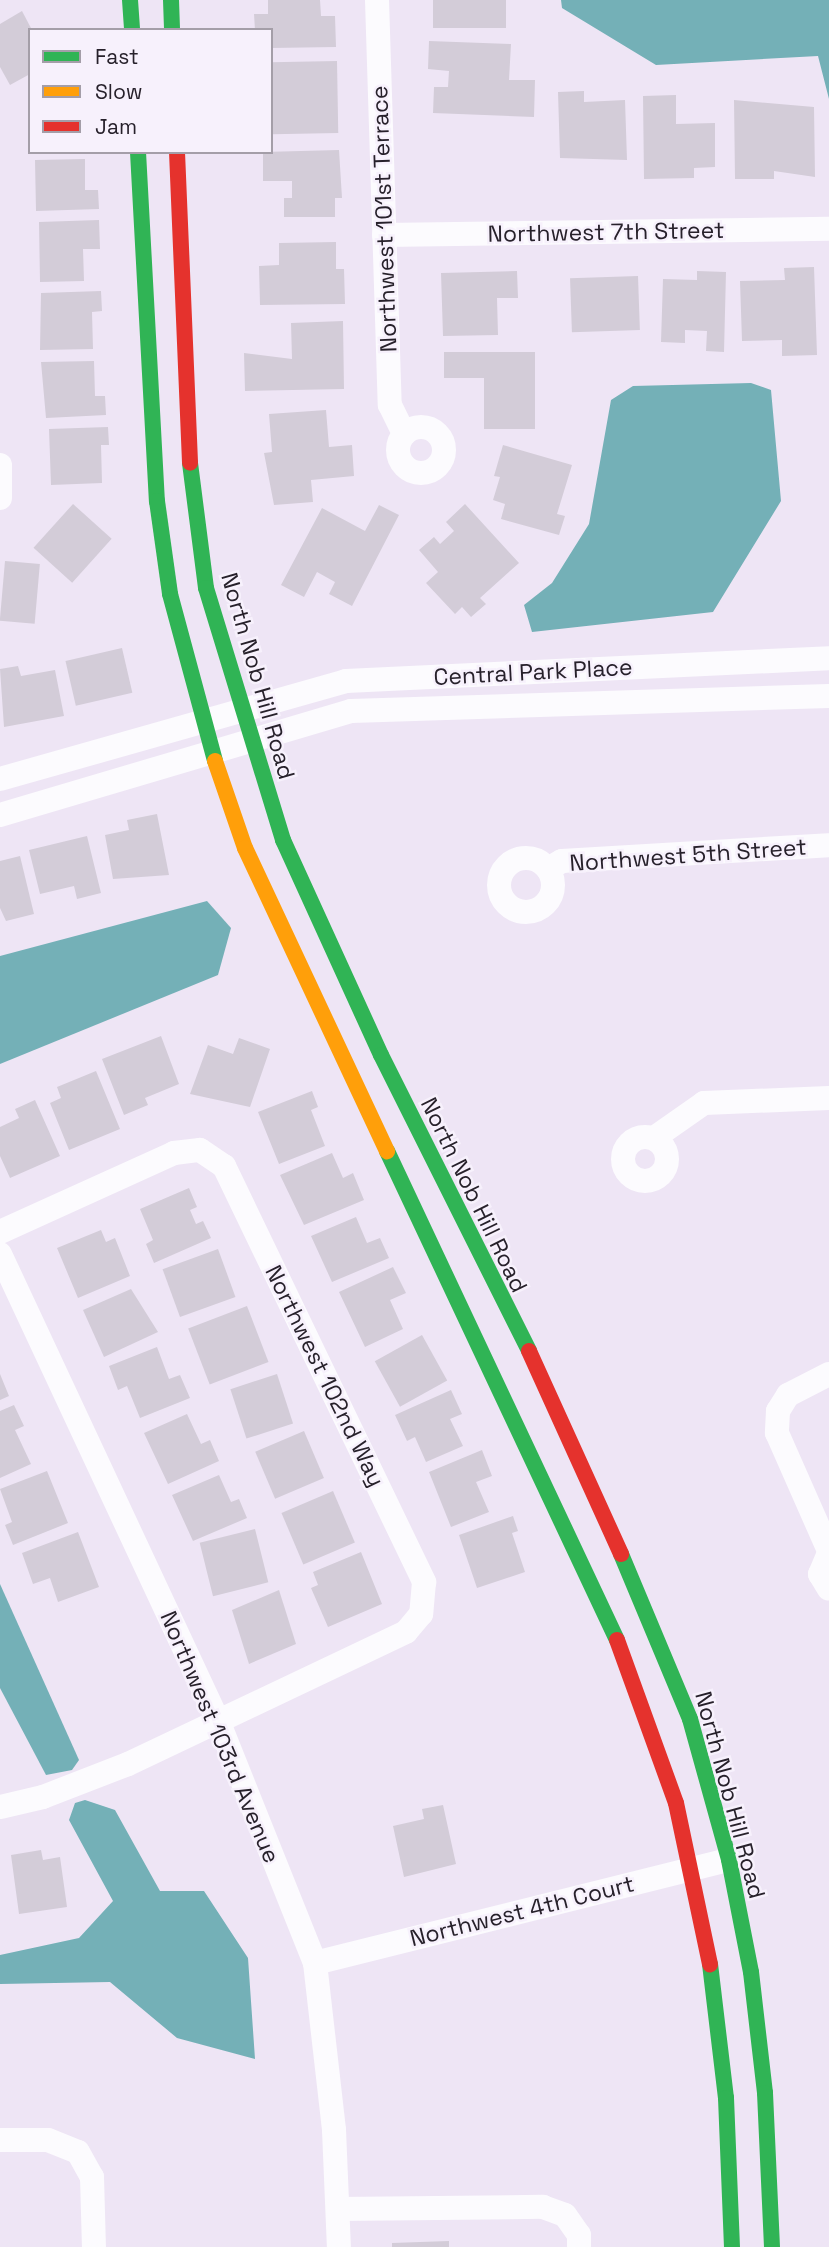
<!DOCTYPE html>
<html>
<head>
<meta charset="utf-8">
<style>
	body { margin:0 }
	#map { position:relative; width:829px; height:2247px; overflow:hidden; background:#eee5f5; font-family:"Space Grotesk",sans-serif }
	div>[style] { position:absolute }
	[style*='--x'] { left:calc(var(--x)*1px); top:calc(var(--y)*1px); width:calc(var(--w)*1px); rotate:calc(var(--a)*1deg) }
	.water>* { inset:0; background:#74b0b7 }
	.building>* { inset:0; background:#d3ccd8; transform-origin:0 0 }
	.street>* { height:24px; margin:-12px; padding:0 12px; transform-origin:12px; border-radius:12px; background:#fcfbfe }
	.street>.ring { margin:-12px; padding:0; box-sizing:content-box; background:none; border:24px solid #fcfbfe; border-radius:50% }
	.fast>* { height:16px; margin:-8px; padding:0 8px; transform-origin:8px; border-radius:8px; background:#30b455 }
	.slow>* { height:16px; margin:-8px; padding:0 8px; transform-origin:8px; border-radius:8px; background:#ff9f0a }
	.jam>* { height:16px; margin:-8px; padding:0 8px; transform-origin:8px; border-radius:8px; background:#e5322d }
	span { translate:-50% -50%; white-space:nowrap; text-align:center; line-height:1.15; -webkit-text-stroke:5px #f7f1fc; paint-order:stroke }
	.street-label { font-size:23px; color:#27212b }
	.legend { position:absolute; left:28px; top:28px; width:245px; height:126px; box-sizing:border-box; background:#f7f1fc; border:2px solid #a49ea8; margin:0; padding:9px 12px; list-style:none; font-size:21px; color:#27212b }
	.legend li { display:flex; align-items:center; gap:14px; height:35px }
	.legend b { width:35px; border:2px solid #a49ea8 }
</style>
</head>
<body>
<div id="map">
	<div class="water">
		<div style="clip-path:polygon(561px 0,829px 0,829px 99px,818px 56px,656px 65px,562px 8px)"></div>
		<div style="clip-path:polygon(751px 383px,771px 390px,781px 501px,713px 612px,532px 632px,524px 605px,552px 583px,589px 524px,611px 400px,633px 386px)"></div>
		<div style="clip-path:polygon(207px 901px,231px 928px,218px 975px,0 1064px,0 956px)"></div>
		<div style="clip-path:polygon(0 1584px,79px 1760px,72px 1770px,46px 1775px,0 1688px)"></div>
		<div style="clip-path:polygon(85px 1800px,115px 1810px,160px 1891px,204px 1891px,248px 1958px,255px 2059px,177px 2038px,110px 1982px,0 1984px,0 1955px,79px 1938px,113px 1901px,69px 1820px,75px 1803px)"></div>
	</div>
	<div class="building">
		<div style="clip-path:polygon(268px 0,320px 0,321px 16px,335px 16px,336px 47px,271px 48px,271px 30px,255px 30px,254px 14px,268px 14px)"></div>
		<div style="left:433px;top:0;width:73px;height:28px"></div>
		<div style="clip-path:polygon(22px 11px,32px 30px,30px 74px,10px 85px,0 67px,0 24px)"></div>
		<div style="clip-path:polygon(429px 41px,511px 44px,509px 80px,535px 80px,534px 117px,433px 113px,434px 87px,448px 87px,449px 71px,428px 69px)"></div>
		<div style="left:337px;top:61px;width:72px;height:66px;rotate:89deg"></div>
		<div style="clip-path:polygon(584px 91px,584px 102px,625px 100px,627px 160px,560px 158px,558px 92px)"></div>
		<div style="clip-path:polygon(676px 95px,676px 124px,715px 123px,715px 167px,694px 168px,694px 178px,644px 179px,643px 96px)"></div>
		<div style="clip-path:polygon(734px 100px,814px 107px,815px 177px,774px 171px,774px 179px,735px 179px)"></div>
		<div style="clip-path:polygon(339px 150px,342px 198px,335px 198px,335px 217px,284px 217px,284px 198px,292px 198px,292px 181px,263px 181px,263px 152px)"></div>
		<div style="clip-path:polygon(85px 159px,85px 190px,98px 190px,99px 209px,36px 211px,35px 160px)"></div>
		<div style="clip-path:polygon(99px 220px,100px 249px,83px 249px,84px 281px,40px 282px,39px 222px)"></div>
		<div style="clip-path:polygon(336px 242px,336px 269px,344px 269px,345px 304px,260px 305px,259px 266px,279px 265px,279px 243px)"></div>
		<div style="clip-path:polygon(814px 267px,817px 355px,782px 356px,782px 340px,742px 341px,740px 281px,785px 280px,784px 268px)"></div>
		<div style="clip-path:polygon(517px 271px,518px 298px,497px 298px,498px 335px,443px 336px,441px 273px)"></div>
		<div style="clip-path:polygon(697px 271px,726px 272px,724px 352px,706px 351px,707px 331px,685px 330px,685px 343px,661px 342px,663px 279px,697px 280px)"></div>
		<div style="left:638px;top:276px;width:54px;height:68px;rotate:88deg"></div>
		<div style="clip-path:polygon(101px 291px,102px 311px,92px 312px,93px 349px,40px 350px,41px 293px)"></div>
		<div style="clip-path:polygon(343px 321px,344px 389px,245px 391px,244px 353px,292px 359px,291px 323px)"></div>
		<div style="clip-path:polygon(444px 352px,535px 352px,535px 429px,484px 429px,484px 378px,444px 378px)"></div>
		<div style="clip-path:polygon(94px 361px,95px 396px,105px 396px,106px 415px,46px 418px,41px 362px)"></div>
		<div style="clip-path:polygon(326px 410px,329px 447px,352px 445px,354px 476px,311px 480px,313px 502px,274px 505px,264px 453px,272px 452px,269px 414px)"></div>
		<div style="clip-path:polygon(108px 427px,109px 445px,101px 445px,102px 483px,51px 485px,49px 429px)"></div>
		<div style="clip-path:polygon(503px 445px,572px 465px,557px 514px,565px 516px,559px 535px,501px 519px,505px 504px,493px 500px,500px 477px,494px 476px)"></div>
		<div style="left:73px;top:504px;width:52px;height:59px;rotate:42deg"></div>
		<div style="clip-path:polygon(465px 504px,519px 563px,480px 598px,486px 604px,471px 617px,462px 607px,455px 614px,426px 583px,438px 572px,419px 550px,434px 537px,440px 544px,454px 531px,446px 522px)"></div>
		<div style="clip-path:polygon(379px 505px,399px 515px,352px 606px,329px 594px,335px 582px,317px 572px,304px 597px,281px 585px,322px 508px,365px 531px)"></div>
		<div style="left:5px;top:561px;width:35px;height:60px;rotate:5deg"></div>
		<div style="left:122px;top:648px;width:46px;height:58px;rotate:77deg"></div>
		<div style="clip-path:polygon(18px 666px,21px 676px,55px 670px,64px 716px,4px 727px,0 669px)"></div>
		<div style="clip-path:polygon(157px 814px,169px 875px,113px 879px,105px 835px,129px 830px,127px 820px)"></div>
		<div style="clip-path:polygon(87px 836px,101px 893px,77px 899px,74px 886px,40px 894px,29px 850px)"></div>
		<div style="clip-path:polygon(20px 856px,34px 914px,6px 921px,0 908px,0 861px)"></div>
		<div style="clip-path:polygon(161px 1036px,179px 1084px,145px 1098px,148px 1105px,124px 1115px,102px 1059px)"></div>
		<div style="clip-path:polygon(239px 1038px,270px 1049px,250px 1107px,190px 1094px,208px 1045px,233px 1054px)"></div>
		<div style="clip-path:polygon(96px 1071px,120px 1129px,69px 1150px,50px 1103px,61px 1098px,57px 1087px)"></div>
		<div style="clip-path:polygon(312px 1091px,318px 1107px,311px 1110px,325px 1146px,279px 1164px,258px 1112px)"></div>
		<div style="clip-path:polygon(35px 1100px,60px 1156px,10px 1178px,0 1156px,0 1127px,19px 1118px,15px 1109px)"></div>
		<div style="clip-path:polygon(332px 1153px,343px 1178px,353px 1173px,364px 1200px,304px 1225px,280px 1175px)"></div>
		<div style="clip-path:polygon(189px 1188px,197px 1207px,190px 1210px,196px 1224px,203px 1221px,211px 1238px,154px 1263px,146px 1244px,153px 1240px,140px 1209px)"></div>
		<div style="clip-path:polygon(356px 1217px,367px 1243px,380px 1238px,389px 1258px,332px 1282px,311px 1236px)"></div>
		<div style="clip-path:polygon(101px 1230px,106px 1242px,115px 1238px,130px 1276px,78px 1298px,57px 1248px)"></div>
		<div style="left:218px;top:1249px;width:51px;height:59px;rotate:70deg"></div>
		<div style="clip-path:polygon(393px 1267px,406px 1293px,390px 1300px,403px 1329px,365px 1347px,339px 1292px)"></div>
		<div style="clip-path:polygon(131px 1289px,158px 1332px,104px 1357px,83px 1310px)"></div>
		<div style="left:247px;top:1306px;width:60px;height:63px;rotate:69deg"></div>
		<div style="left:422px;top:1335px;width:52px;height:54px;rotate:61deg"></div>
		<div style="clip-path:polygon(157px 1347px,169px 1379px,180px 1375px,190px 1398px,140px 1418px,127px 1386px,118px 1390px,109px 1366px)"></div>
		<div style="clip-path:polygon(0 1374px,9px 1396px,0 1400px)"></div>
		<div style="left:277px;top:1374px;width:52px;height:49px;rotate:72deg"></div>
		<div style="clip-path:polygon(451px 1390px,462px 1414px,450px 1419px,463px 1446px,426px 1462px,415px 1437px,407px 1441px,395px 1415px)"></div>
		<div style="clip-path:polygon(14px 1405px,24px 1426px,15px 1430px,31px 1464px,0 1478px,0 1411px)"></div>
		<div style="clip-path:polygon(187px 1414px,201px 1444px,210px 1440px,219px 1461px,168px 1484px,144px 1433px)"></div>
		<div style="left:304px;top:1431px;width:51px;height:53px;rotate:67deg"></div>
		<div style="clip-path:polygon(482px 1450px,492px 1476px,476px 1482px,489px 1512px,451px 1527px,429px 1472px)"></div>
		<div style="clip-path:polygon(47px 1471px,68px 1523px,13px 1545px,5px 1525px,12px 1522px,0 1489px)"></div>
		<div style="clip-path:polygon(219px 1475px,231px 1502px,239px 1499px,247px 1518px,193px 1541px,172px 1495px)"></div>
		<div style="left:333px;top:1491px;width:56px;height:56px;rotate:67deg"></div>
		<div style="clip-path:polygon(513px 1516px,518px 1531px,512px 1533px,525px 1572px,477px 1588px,459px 1535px)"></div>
		<div style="left:255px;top:1529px;width:55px;height:57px;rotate:76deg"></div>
		<div style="clip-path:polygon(78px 1532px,99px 1587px,58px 1602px,50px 1578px,33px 1584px,22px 1553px)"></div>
		<div style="clip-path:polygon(361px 1552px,382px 1604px,328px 1627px,311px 1588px,318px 1585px,313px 1572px)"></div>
		<div style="clip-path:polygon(279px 1590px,296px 1644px,249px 1664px,232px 1610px)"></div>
		<div style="clip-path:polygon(443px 1805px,456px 1864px,404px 1877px,393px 1826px,424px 1819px,422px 1809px)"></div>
		<div style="clip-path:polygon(41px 1850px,43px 1860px,60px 1857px,67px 1907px,19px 1914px,11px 1855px)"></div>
		<div style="clip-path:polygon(449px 2241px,449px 2247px,392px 2247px,392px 2243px)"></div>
	</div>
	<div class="street">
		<div style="--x:377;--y:0;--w:405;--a:88.2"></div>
		<div style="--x:390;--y:405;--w:32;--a:64"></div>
		<div style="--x:384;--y:235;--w:445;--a:-0.8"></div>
		<div class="ring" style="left:398px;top:427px;width:22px;height:22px"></div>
		<div style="--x:0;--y:465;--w:33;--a:90"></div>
		<div style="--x:0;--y:779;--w:360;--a:-15.8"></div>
		<div style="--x:346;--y:681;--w:484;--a:-2.7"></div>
		<div style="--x:0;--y:815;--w:366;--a:-16.5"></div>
		<div style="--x:351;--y:711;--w:478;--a:-1.8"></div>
		<div class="ring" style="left:499px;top:858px;width:30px;height:30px"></div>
		<div style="--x:548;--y:869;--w:16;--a:-30"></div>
		<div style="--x:562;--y:861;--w:267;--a:-3.4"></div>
		<div class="ring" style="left:623px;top:1137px;width:20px;height:20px"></div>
		<div style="--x:654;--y:1138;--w:61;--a:-35"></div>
		<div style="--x:704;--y:1103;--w:125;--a:-2.3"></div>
		<div style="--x:0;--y:1232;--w:191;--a:-24.4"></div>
		<div style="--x:174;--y:1153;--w:26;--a:-7"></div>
		<div style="--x:200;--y:1150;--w:29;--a:34"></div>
		<div style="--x:224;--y:1166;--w:462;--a:64.3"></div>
		<div style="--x:424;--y:1582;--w:32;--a:95"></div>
		<div style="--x:421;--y:1614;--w:23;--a:130"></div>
		<div style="--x:406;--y:1632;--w:308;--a:154.6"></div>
		<div style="--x:128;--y:1764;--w:91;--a:158.8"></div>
		<div style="--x:43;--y:1797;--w:44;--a:166.9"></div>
		<div style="--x:0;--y:1254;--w:518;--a:64.97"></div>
		<div style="--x:219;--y:1723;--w:258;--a:68.2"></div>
		<div style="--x:315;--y:1963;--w:168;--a:83.5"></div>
		<div style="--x:334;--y:2130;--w:117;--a:87.6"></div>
		<div style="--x:829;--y:1374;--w:46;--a:152.9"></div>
		<div style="--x:788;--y:1395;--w:19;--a:122"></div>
		<div style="--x:778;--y:1411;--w:22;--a:93"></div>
		<div style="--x:777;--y:1433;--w:129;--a:66.2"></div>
		<div style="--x:829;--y:1553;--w:23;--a:113"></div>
		<div style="--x:820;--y:1574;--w:17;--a:59"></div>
		<div style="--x:315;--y:1963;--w:427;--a:-14"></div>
		<div style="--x:0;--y:2140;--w:48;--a:0"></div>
		<div style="--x:48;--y:2140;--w:32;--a:22"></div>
		<div style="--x:78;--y:2152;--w:29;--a:61"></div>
		<div style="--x:92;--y:2177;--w:70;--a:88.4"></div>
		<div style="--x:339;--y:2209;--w:204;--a:-0.6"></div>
		<div style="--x:543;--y:2207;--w:23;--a:20"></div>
		<div style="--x:565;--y:2215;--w:24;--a:55"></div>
		<div style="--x:579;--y:2235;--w:12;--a:90"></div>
	</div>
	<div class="fast">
		<div style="--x:130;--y:0;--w:30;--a:86"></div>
		<div style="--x:171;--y:0;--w:30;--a:88"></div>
		<div style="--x:138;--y:152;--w:350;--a:86.9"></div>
		<div style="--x:157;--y:501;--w:94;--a:82"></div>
		<div style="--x:170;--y:594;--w:173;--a:74.9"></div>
		<div style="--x:190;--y:463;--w:126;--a:82.7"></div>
		<div style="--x:206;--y:588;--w:264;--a:73"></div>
		<div style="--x:283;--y:840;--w:236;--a:65.5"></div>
		<div style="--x:381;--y:1055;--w:331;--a:63.4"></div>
		<div style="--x:387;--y:1151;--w:540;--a:64.81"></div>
		<div style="--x:621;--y:1554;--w:179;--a:67.3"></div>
		<div style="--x:690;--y:1719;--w:146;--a:74.5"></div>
		<div style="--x:729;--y:1860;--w:114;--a:78.9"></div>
		<div style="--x:751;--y:1972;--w:122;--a:83.4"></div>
		<div style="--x:765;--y:2093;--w:154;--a:87.4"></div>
		<div style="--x:710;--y:1964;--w:135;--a:83.2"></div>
		<div style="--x:726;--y:2098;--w:149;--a:87.7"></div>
	</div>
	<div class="slow">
		<div style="--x:215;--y:761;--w:92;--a:71"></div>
		<div style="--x:245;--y:848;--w:335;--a:64.9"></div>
	</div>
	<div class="jam">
		<div style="--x:177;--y:152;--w:311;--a:87.6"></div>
		<div style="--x:529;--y:1351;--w:223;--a:65.6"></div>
		<div style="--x:617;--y:1640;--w:173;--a:70.1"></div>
		<div style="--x:676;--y:1803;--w:165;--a:78.1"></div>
	</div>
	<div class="street-label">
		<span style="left:384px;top:219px;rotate:-92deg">Northwest 101st Terrace</span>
		<span style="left:606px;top:232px;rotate:-1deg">Northwest 7th Street</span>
		<span style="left:533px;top:672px;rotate:-3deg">Central Park Place</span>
		<span style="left:258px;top:676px;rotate:74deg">North Nob Hill Road</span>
		<span style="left:688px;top:855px;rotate:-4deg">Northwest 5th Street</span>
		<span style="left:474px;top:1195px;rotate:64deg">North Nob Hill Road</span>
		<span style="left:325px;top:1376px;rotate:64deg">Northwest 102nd Way</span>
		<span style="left:220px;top:1737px;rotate:67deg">Northwest 103rd Avenue</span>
		<span style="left:730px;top:1795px;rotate:75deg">North Nob Hill Road</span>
		<span style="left:522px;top:1911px;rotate:-14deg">Northwest 4th Court</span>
	</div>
	<ul class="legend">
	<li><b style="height:9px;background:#30b455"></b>Fast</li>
	<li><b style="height:9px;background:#ff9f0a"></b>Slow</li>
	<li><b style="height:9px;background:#e5322d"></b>Jam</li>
	</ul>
</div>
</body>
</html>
